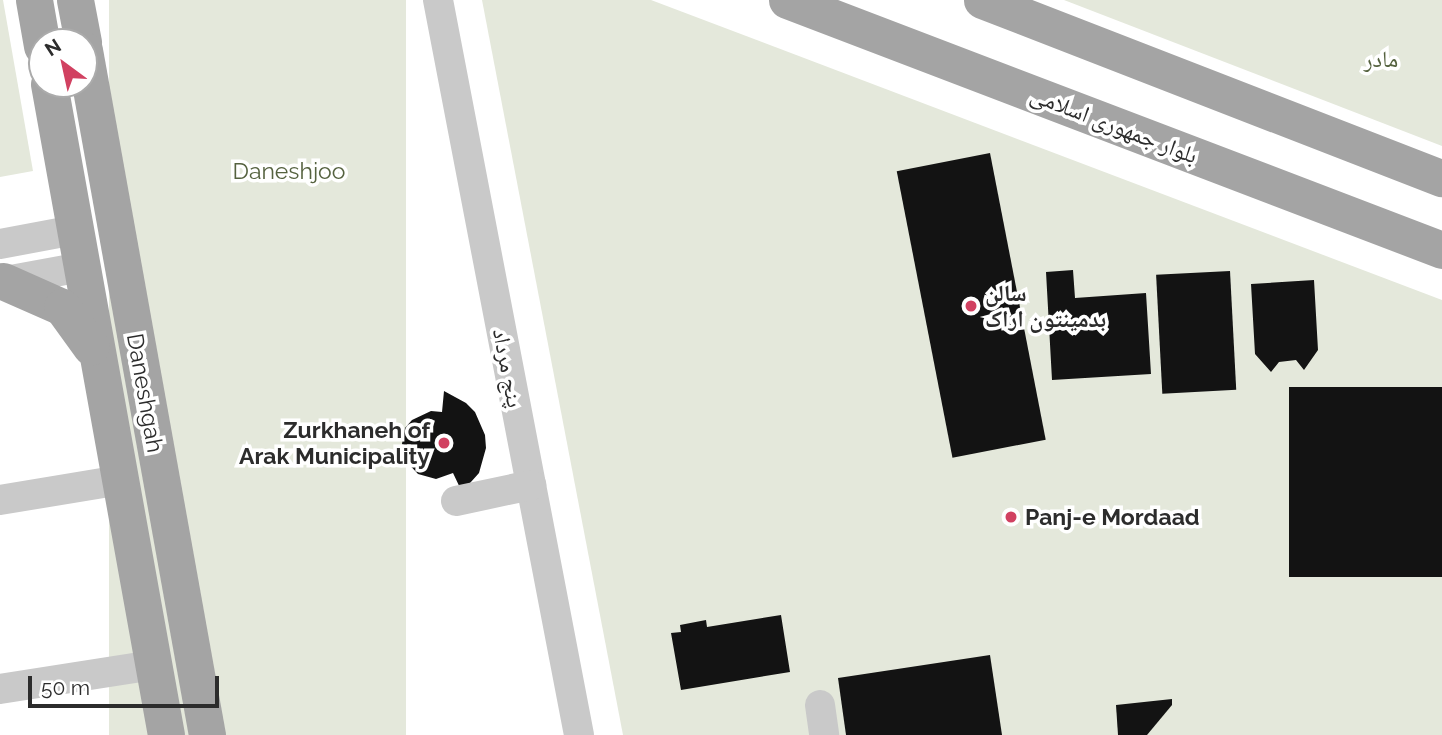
<!DOCTYPE html>
<html>
<head>
<meta charset="utf-8">
<style>
	body { margin:0 }
	#map { position:relative; width:1442px; height:735px; overflow:hidden; background:#fff; font-family:Raleway,"Noto Naskh Arabic",sans-serif }
	div>[style] { position:absolute }
	[style*='--x'] { left:calc(var(--x)*1px); top:calc(var(--y)*1px); width:calc(var(--w)*1px); rotate:calc(var(--a)*1deg) }
	.green>* { inset:0; background:#e4e8db; transform-origin:0 0 }
	.building>* { inset:0; background:#131313; transform-origin:0 0 }
	.minor>* { height:30px; margin:-15px; padding:0 15px; transform-origin:15px; border-radius:15px; background:#c9c9c9 }
	.major>* { height:37px; margin:-18.5px; padding:0 18.5px; transform-origin:18.5px; border-radius:18.5px; background:#a4a4a4 }
	.dots>* { width:19px; height:19px; translate:-50% -50%; box-sizing:border-box; border:4px solid #fff; border-radius:50% }
	span { translate:-50% -50%; white-space:nowrap; text-align:center; line-height:1.15; -webkit-text-stroke:7px #fff; paint-order:stroke }
	.park-label { font-size:23px; color:#55623f }
	.street-label { font-size:23px; color:#2c2c2c }
	.poi-label { font-size:23px; color:#2c2c2c; font-weight:700 }
	.left { translate:0 -50%; text-align:left }
	.right { translate:-100% -50%; text-align:right }
	.north { position:absolute; left:28px; top:28px; width:70px; height:70px; box-sizing:border-box; background:#fff; border:2px solid #ababab; border-radius:50%; rotate:327deg; font-size:19px; font-weight:700; line-height:28px; text-align:center; color:#2c2c2c }
	.north::after { content:''; display:block; margin:auto; width:24px; height:32px; background:#d14161; clip-path:polygon(50% 0,100% 100%,50% 72%,0 100%) }
	.scale { position:absolute; left:28px; top:676px; width:191px; height:32px; box-sizing:border-box; border:4px solid #2c2c2c; border-top:0; padding-left:9px; font-size:21px; line-height:24px; white-space:nowrap; color:#2c2c2c; -webkit-text-stroke:5px #fff; paint-order:stroke }
</style>
</head>
<body>
<div id="map">
	<div class="green">
		<div style="clip-path:polygon(0 0,3px 0,33px 171px,0 177px)"></div>
		<div style="left:109px;top:0;width:297px;height:747px"></div>
		<div style="clip-path:polygon(482px 0,651px 0,1442px 300px,1442px 735px,623px 735px)"></div>
		<div style="clip-path:polygon(1064px 0,1442px 0,1442px 146px)"></div>
	</div>
	<div class="building">
		<div style="left:990px;top:153px;width:292px;height:95px;rotate:79deg"></div>
		<div style="clip-path:polygon(1073px 270px,1075px 298px,1146px 293px,1151px 374px,1052px 380px,1046px 272px)"></div>
		<div style="left:1230px;top:271px;width:119px;height:74px;rotate:87deg"></div>
		<div style="clip-path:polygon(1314px 280px,1318px 350px,1304px 370px,1296px 360px,1279px 362px,1271px 372px,1255px 354px,1251px 284px)"></div>
		<div style="left:1442px;top:387px;width:190px;height:153px;rotate:90deg"></div>
		<div style="clip-path:polygon(444px 391px,466px 403px,475px 412px,485px 435px,486px 448px,479px 473px,462px 492px,453px 473px,436px 479px,418px 474px,404px 459px,401px 449px,405px 428px,412px 420px,431px 411px,442px 412px)"></div>
		<div style="clip-path:polygon(781px 615px,790px 672px,681px 690px,671px 633px,681px 632px,680px 625px,706px 620px,707px 627px)"></div>
		<div style="clip-path:polygon(990px 655px,1002px 735px,846px 735px,838px 678px)"></div>
		<div style="clip-path:polygon(1172px 699px,1172px 705px,1147px 735px,1118px 735px,1116px 705px)"></div>
	</div>
	<div class="minor">
		<div style="--x:438;--y:0;--w:748;--a:79.14"></div>
		<div style="--x:0;--y:244;--w:76;--a:-10.6"></div>
		<div style="--x:0;--y:282;--w:83;--a:-10.4"></div>
		<div style="--x:0;--y:500;--w:123;--a:-9.4"></div>
		<div style="--x:456;--y:501;--w:77;--a:-12"></div>
		<div style="--x:0;--y:689;--w:156;--a:-8.9"></div>
		<div style="--x:820;--y:705;--w:30;--a:82"></div>
	</div>
	<div class="major">
		<div style="--x:34;--y:0;--w:47;--a:80.1"></div>
		<div style="--x:75;--y:0;--w:43;--a:79.2"></div>
		<div style="--x:787;--y:0;--w:701;--a:20.89"></div>
		<div style="--x:982;--y:0;--w:493;--a:21.2"></div>
		<div style="--x:84;--y:50;--w:696;--a:79.82"></div>
		<div style="--x:49;--y:84;--w:661;--a:79.81"></div>
		<div style="--x:3;--y:281;--w:64;--a:23.8"></div>
		<div style="--x:62;--y:307;--w:49;--a:54.1"></div>
	</div>
	<div class="dots">
		<div style="left:971px;top:306px;background:#d14161"></div>
		<div style="left:444px;top:443px;background:#d14161"></div>
		<div style="left:1011px;top:517px;background:#d14161"></div>
	</div>
	<div class="park-label">
		<span style="left:1381px;top:59px">مادر</span>
		<span style="left:289px;top:171px">Daneshjoo</span>
	</div>
	<div class="street-label">
		<span style="left:1114px;top:125px;rotate:21deg">بلوار جمهوری اسلامی</span>
		<span style="left:508px;top:368px;rotate:79deg">پنج مرداد</span>
		<span style="left:145px;top:393px;rotate:80deg">Daneshgah</span>
	</div>
	<div class="poi-label">
		<span class="left" style="left:985px;top:306px">سالن<br>بدمینتون اراک</span>
		<span class="right" style="left:430px;top:443px">Zurkhaneh of<br>Arak Municipality</span>
		<span class="left" style="left:1025px;top:517px">Panj-e Mordaad</span>
	</div>
	<div class="north">N</div>
	<div class="scale">50 m</div>
</div>
</body>
</html>
